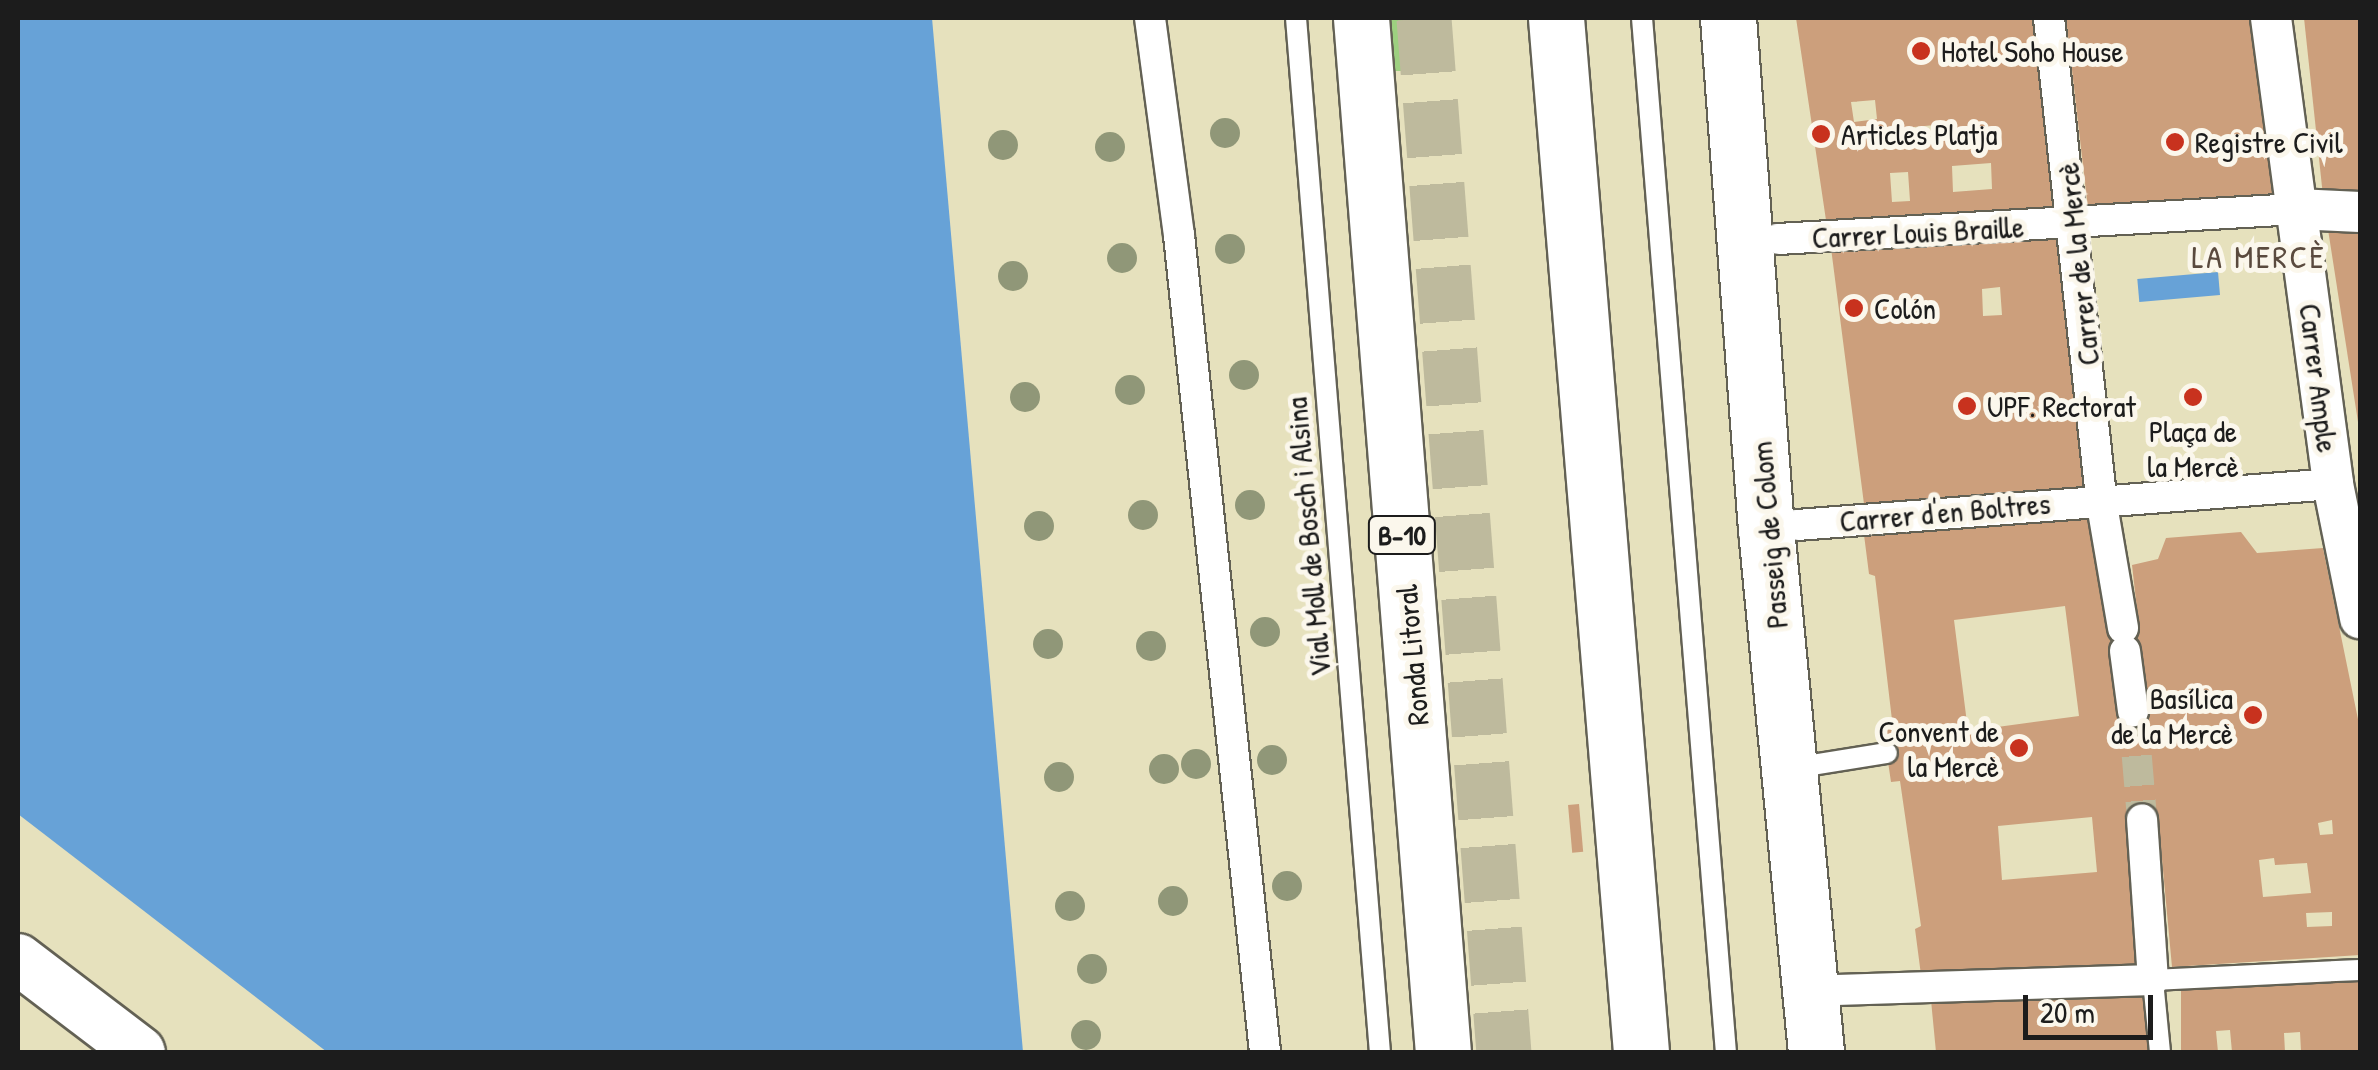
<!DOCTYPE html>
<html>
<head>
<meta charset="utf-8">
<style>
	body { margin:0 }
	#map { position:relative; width:2378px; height:1070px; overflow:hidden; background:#e6e1bd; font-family:"Patrick Hand",sans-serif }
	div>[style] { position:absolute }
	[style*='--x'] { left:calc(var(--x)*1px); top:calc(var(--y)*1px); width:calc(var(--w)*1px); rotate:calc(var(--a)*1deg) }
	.green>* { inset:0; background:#9dd080; transform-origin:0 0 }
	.water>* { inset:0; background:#67a2d7; transform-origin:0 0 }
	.building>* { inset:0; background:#cc9f7c; transform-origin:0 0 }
	.pedestrian-tunnel>* { height:30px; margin-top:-15px; transform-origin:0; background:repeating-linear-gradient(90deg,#beba9d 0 30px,transparent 0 45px) }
	.trunk-tunnel>* { height:55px; margin-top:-27.5px; transform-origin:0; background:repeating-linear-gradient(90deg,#beba9d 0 55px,transparent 0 83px) }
	.roads { filter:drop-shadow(2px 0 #636154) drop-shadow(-2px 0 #636154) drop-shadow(0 2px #636154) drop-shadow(0 -2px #636154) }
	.service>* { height:20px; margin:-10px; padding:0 10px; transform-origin:10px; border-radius:10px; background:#fff }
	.pedestrian>* { height:30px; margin:-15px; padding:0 15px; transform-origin:15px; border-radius:15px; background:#fff }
	.minor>* { height:40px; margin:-20px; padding:0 20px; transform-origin:20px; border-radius:20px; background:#fff }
	.tertiary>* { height:50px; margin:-25px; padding:0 25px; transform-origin:25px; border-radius:25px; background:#fff }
	.secondary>* { height:55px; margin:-27.5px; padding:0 27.5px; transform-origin:27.5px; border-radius:27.5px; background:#fff }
	.trunk>* { height:55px; margin:-27.5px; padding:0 27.5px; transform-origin:27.5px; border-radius:27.5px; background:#fff }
	.trees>* { width:30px; height:30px; margin:-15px; border-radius:50%; background:#909778 }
	.dots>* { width:28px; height:28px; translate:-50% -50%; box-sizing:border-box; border:5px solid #fbf7ec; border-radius:50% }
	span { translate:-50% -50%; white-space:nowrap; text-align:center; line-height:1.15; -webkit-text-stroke:10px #fbf7ec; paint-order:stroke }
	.shield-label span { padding:2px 8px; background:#fbf7ec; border:2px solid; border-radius:8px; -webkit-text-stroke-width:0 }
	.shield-label { font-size:28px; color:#1c1c1c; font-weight:700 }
	.poi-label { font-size:30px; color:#1c1c1c }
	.left { translate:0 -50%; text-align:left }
	.right { translate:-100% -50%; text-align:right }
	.street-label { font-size:30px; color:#1c1c1c }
	.neighbourhood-label { font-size:32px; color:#5a4a3e; letter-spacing:2.5px }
	.frame { position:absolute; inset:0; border:20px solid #1c1c1c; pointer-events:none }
	.scale { position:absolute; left:2023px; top:995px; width:130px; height:45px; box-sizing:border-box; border:5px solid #1c1c1c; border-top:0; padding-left:12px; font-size:30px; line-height:35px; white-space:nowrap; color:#1c1c1c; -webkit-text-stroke:8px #fbf7ec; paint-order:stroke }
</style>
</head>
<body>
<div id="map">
	<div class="green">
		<div style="left:1391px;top:18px;width:39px;height:53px"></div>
	</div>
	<div class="water">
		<div style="clip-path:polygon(18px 18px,932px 18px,1023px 1052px,327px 1052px,18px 814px)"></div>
		<div style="left:2218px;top:272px;width:23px;height:81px;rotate:85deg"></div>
	</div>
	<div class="building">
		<div style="clip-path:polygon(evenodd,1796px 18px,2037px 18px,2060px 210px,1827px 227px,1796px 18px,1875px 100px,1877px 119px,1854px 122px,1851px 102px,1875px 100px,1796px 18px,1935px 125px,1938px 141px,1915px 143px,1914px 127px,1935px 125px,1796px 18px,1991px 163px,1992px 189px,1953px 192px,1952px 166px,1991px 163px,1796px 18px,1908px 172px,1910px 201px,1892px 202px,1890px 173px,1908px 172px)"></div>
		<div style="clip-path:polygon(2066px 18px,2249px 18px,2278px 193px,2088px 209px)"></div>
		<div style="clip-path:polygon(2304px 18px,2360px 18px,2360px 198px,2323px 196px)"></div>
		<div style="clip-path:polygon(2360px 218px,2360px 421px,2358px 422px,2327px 223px)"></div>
		<div style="clip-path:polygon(evenodd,2061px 231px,2092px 491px,1864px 504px,1831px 248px,2061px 231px,2000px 287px,2002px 315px,1983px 316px,1982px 289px,2000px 287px)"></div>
		<div style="clip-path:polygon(evenodd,2095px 509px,2108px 630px,2139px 627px,2132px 565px,2158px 559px,2166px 538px,2241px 532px,2257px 553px,2323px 548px,2360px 729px,2360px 955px,2172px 967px,2158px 816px,2129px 820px,2144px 967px,1921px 975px,1915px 929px,1921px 926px,1900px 781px,1891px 782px,1882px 721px,1892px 720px,1875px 576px,1869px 574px,1863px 527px,2095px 509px,2065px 606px,2079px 716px,1968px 731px,1954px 620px,2065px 606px,2095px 509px,2141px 649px,2148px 709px,2117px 713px,2111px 652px,2141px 649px,2095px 509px,2092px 817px,2097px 872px,2002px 880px,1998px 826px,2092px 817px,2095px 509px,2332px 820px,2333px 834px,2320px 835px,2318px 823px,2332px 820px,2095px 509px,2274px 858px,2275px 865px,2307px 863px,2311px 893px,2263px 897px,2259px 860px,2274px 858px,2095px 509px,2332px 912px,2332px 926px,2307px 927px,2306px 913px,2332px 912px)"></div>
		<div style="left:1579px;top:804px;width:48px;height:11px;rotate:85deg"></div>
		<div style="clip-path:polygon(2360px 979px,2360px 1052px,2301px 1052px,2300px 1032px,2284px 1033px,2285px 1052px,2232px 1052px,2230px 1030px,2216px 1031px,2218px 1052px,2181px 1052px,2181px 990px)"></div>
		<div style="clip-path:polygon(2146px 991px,2152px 1052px,1936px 1052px,1931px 1000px)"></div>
	</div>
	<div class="pedestrian-tunnel">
		<div style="--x:2133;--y:711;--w:108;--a:85.2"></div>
	</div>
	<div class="trunk-tunnel">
		<div style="--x:1424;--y:18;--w:1037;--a:85.58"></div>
	</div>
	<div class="roads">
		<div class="service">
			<div style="--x:1296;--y:18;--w:1037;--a:85.36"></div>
			<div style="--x:1642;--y:18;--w:1037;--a:85.36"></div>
			<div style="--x:1793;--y:768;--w:95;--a:-9.1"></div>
			<div style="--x:2160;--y:1052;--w:72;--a:-95.6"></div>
			<div style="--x:2153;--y:980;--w:207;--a:-2.8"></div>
		</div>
		<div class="pedestrian">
			<div style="--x:1150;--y:18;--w:219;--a:82.4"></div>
			<div style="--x:1179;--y:235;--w:822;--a:83.99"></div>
			<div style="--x:2049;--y:18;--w:484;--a:83.8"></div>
			<div style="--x:2101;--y:499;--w:131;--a:80.3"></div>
			<div style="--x:1778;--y:239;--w:519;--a:-3.31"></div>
			<div style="--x:1797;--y:525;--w:538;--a:-4.37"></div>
			<div style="--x:2125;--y:651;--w:61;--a:82.4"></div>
			<div style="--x:1836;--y:990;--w:317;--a:-1.8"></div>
			<div style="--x:2153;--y:980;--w:161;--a:-93.9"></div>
		</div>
		<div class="minor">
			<div style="--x:2271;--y:18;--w:470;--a:82.4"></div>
			<div style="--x:2333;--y:484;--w:137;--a:78.6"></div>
			<div style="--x:2296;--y:209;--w:64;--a:2.7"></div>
		</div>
		<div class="tertiary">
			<div style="--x:18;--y:959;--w:153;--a:37.3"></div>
		</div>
		<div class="secondary">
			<div style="--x:1556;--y:18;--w:1037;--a:85.3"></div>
			<div style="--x:1728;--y:18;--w:512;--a:85.75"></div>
			<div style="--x:1766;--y:529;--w:525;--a:84.54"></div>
		</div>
		<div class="trunk">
			<div style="--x:1361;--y:18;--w:1037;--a:85.47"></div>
		</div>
	</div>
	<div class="trees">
		<div style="left:1225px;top:133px"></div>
		<div style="left:1003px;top:145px"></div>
		<div style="left:1110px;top:147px"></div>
		<div style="left:1230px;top:249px"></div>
		<div style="left:1122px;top:258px"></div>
		<div style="left:1013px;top:276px"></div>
		<div style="left:1244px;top:375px"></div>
		<div style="left:1130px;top:390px"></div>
		<div style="left:1025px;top:397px"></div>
		<div style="left:1250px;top:505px"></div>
		<div style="left:1143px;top:515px"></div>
		<div style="left:1039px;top:526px"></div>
		<div style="left:1265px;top:632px"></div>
		<div style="left:1048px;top:644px"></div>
		<div style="left:1151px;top:646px"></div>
		<div style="left:1272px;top:760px"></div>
		<div style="left:1196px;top:764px"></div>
		<div style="left:1164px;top:769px"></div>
		<div style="left:1059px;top:777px"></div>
		<div style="left:1287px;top:886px"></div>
		<div style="left:1173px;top:901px"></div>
		<div style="left:1070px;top:906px"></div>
		<div style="left:1092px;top:969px"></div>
		<div style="left:1086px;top:1035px"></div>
	</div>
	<div class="dots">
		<div style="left:1921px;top:51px;background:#c8321e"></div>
		<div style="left:1821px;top:134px;background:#c8321e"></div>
		<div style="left:2175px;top:142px;background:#c8321e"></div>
		<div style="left:1854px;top:308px;background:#c8321e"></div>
		<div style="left:2193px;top:397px;background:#c8321e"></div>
		<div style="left:1967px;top:406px;background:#c8321e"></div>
		<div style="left:2253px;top:715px;background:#c8321e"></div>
		<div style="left:2019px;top:748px;background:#c8321e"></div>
	</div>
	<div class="shield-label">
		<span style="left:1402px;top:535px">B-10</span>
	</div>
	<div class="poi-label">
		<span class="left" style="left:1941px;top:51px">Hotel Soho House</span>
		<span class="left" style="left:1841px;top:134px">Articles Platja</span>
		<span class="left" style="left:2195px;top:142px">Registre Civil</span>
		<span class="left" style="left:1874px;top:308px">Colón</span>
		<span class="left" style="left:1987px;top:406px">UPF. Rectorat</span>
		<span style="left:2193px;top:448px">Plaça de<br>la Mercè</span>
		<span class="right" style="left:2233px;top:715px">Basílica<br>de la Mercè</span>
		<span class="right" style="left:1999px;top:748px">Convent de<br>la Mercè</span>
	</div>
	<div class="street-label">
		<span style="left:1918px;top:232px;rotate:-3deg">Carrer Louis Braille</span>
		<span style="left:2078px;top:264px;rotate:-96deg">Carrer de la Mercè</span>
		<span style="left:2319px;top:378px;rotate:83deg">Carrer Ample</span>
		<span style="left:1945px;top:512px;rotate:-5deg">Carrer d'en Boltres</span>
		<span style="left:1769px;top:535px;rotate:-95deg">Passeig de Colom</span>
		<span style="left:1308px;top:537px;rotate:-95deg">Vial Moll de Bosch i Alsina</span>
		<span style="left:1412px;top:655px;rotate:-95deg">Ronda Litoral</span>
	</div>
	<div class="neighbourhood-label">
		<span style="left:2259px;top:257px">LA MERCÈ</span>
	</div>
	<div class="frame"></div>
	<div class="scale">20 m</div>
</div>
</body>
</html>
